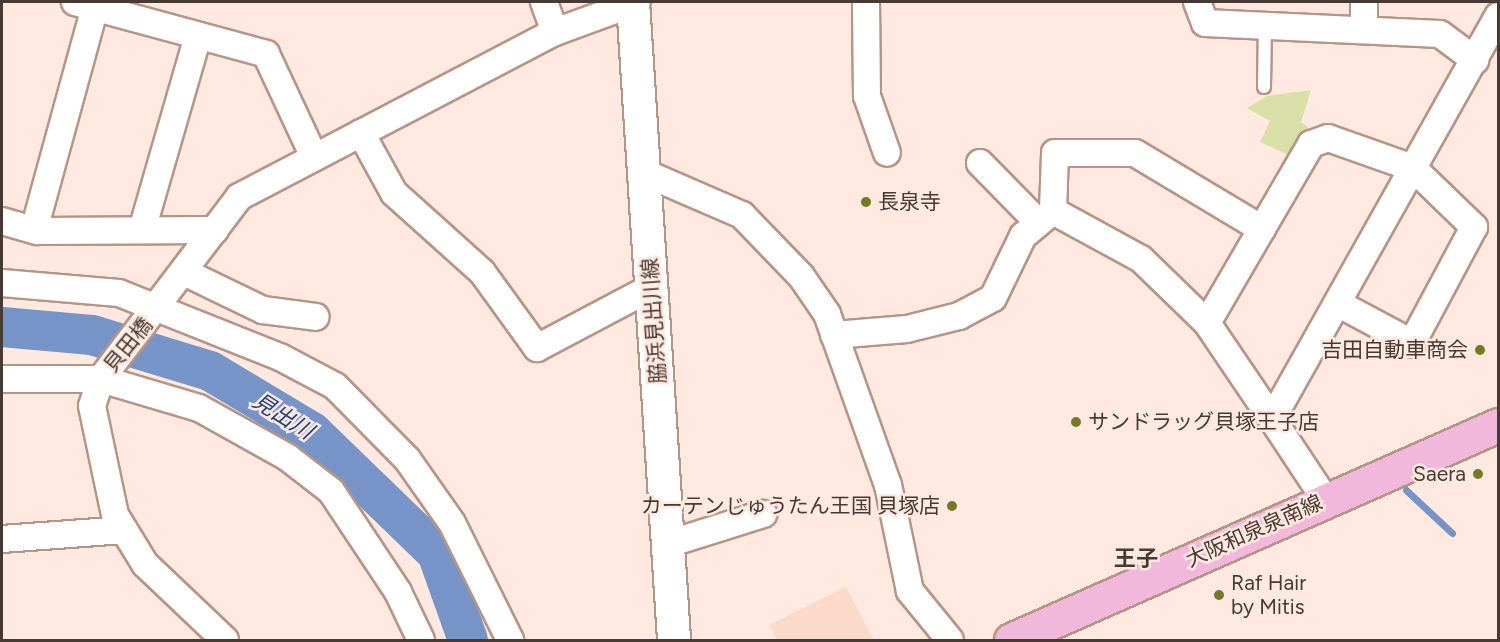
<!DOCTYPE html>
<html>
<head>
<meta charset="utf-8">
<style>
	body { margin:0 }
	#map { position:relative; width:1500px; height:642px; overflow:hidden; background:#ffe9e0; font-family:Figtree,"Noto Sans JP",sans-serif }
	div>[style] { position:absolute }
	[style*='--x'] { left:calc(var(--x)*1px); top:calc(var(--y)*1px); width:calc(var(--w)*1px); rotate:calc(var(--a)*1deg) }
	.built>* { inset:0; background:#fcdaca }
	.green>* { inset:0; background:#d8e0a7 }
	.stream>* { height:7px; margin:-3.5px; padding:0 3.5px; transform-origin:3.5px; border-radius:3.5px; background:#7694c8 }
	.river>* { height:40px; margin:-20px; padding:0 20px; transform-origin:20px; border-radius:20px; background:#7694c8 }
	.roads { filter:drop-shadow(2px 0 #b69586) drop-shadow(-2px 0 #b69586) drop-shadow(0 2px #b69586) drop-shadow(0 -2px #b69586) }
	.service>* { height:12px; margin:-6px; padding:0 6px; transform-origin:6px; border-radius:6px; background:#fff }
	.minor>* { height:26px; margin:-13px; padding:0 13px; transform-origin:13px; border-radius:13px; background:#fff }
	.tertiary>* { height:32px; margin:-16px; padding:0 16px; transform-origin:16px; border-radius:16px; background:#fff }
	.primary>* { height:33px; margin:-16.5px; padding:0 16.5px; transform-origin:16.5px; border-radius:16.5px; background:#f1b8dc }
	.dots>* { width:16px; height:16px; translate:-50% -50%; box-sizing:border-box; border:3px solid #ffe9e0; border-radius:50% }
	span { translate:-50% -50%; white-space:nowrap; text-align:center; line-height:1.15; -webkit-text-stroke:5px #ffe9e0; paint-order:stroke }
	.poi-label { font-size:21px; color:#473933 }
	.left { translate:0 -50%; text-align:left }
	.right { translate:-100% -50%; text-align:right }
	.street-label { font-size:21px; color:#473933 }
	.water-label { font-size:22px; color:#1d4281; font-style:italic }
	.neighbourhood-label { font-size:22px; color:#473933; font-weight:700 }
	.frame { position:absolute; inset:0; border:3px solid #473933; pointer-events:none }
</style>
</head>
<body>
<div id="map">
	<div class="built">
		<div style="clip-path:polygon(846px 587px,874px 640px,777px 640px,769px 625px)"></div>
	</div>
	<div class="green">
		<div style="clip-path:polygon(1311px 90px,1301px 122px,1308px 127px,1291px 156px,1260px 142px,1270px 121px,1247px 108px,1267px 96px)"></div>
	</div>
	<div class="stream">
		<div style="--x:1406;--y:490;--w:63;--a:43.1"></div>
	</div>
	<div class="river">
		<div style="--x:2;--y:327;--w:90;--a:5.1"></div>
		<div style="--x:92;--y:335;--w:123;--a:17"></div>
		<div style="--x:210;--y:371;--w:119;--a:30.9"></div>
		<div style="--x:312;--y:432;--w:174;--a:44.1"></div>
		<div style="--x:437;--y:553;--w:92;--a:70.4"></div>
	</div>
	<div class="roads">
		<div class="service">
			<div style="--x:1264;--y:87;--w:63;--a:-89.1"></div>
		</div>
		<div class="minor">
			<div style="--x:75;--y:2;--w:198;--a:15.2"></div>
			<div style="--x:266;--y:54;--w:114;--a:65"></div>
			<div style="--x:544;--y:2;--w:32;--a:70"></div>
			<div style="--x:866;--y:2;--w:94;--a:89.4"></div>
			<div style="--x:867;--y:96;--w:60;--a:70.7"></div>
			<div style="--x:1197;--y:2;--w:22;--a:69"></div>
			<div style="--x:1205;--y:23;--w:235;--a:2.7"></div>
			<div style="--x:1440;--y:34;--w:44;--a:36.6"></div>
			<div style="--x:1364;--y:27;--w:25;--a:-90"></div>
			<div style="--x:361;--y:133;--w:68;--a:61.2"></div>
			<div style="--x:394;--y:193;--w:118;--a:41.9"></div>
			<div style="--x:482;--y:272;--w:94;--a:54.1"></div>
			<div style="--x:537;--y:348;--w:130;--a:-27.9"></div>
			<div style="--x:980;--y:163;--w:81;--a:45.5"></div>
			<div style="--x:645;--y:173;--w:106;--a:23.4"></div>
			<div style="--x:742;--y:215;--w:85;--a:46"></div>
			<div style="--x:801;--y:276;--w:46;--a:55.6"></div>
			<div style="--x:827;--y:314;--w:182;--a:70.4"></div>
			<div style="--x:888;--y:485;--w:108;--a:78.3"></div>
			<div style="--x:910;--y:591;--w:63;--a:50.8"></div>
			<div style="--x:1053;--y:211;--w:100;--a:28.6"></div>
			<div style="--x:1141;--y:259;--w:92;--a:44.1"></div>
			<div style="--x:1207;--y:323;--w:116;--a:55.9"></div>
			<div style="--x:1053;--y:211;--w:58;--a:-88"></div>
			<div style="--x:1055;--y:153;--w:80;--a:0"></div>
			<div style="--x:1135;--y:153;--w:148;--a:30.9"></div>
			<div style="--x:2;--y:221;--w:37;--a:16"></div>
			<div style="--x:38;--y:231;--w:177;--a:-0.3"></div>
			<div style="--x:34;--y:230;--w:231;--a:-74.7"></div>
			<div style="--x:142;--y:230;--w:202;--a:-73.9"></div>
			<div style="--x:184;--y:272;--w:88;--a:25.7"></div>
			<div style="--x:263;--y:310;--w:53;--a:7.5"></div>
			<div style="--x:2;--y:283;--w:117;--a:4.9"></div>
			<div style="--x:119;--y:293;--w:173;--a:21.7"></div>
			<div style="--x:280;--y:357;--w:62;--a:27.8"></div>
			<div style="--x:335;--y:386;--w:103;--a:45.4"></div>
			<div style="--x:407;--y:459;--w:78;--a:54.9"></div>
			<div style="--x:452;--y:523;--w:131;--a:63.6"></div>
			<div style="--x:1207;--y:323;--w:207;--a:-59.8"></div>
			<div style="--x:1311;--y:144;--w:18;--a:-19"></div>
			<div style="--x:1328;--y:138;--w:90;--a:19.4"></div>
			<div style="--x:1413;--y:168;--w:85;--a:44"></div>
			<div style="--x:1474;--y:227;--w:132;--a:118.1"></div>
			<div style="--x:1412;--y:343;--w:83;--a:-151.9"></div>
			<div style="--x:834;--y:335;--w:73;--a:-4.7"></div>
			<div style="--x:907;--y:329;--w:54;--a:-14"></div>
			<div style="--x:959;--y:316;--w:38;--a:-28"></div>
			<div style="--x:993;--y:298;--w:69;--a:-64.2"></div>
			<div style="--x:1023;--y:236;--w:39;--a:-40"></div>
			<div style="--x:2;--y:379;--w:99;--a:0"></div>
			<div style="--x:101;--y:379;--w:102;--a:16.5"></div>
			<div style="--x:199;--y:408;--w:101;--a:29.1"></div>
			<div style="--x:287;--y:457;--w:56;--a:37.7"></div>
			<div style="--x:331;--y:491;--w:121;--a:56.4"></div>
			<div style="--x:398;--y:592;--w:53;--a:64.4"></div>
			<div style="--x:1325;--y:499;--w:96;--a:-123.5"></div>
			<div style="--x:1272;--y:419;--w:462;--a:-60.7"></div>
			<div style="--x:2;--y:539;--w:122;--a:-4.2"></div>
			<div style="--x:668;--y:544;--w:100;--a:-17.5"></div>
			<div style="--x:225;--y:640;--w:110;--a:-136.5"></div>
			<div style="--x:145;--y:564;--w:57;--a:-121.5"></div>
			<div style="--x:115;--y:515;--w:111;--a:-101.9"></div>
			<div style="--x:92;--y:406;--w:28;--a:-72"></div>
			<div style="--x:101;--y:379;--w:228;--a:-52.8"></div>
			<div style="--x:239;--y:197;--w:356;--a:-27.6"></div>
			<div style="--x:555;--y:32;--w:87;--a:-20.1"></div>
		</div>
		<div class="tertiary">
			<div style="--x:633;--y:2;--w:639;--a:86.32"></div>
		</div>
		<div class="primary">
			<div style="--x:1011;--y:640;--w:532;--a:-23.82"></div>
		</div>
	</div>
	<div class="dots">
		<div style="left:866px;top:202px;background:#747a23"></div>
		<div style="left:1480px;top:350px;background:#747a23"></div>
		<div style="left:1076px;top:422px;background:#747a23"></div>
		<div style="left:1478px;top:474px;background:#747a23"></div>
		<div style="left:952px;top:506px;background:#747a23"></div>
		<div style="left:1219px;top:595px;background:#747a23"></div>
	</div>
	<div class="poi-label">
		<span class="left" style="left:878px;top:202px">長泉寺</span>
		<span class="right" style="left:1468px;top:350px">吉田自動車商会</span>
		<span class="left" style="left:1088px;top:422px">サンドラッグ貝塚王子店</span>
		<span class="right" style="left:1466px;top:474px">Saera</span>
		<span class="right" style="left:940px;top:506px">カーテンじゅうたん王国 貝塚店</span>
		<span class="left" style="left:1231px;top:595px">Raf Hair<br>by Mitis</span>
	</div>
	<div class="street-label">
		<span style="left:654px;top:321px;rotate:-94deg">脇浜見出川線</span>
		<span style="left:128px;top:345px;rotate:-51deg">貝田橋</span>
		<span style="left:1254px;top:531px;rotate:-24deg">大阪和泉泉南線</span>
	</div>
	<div class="water-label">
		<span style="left:283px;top:416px;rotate:32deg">見出川</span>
	</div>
	<div class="neighbourhood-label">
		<span style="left:1136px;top:559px">王子</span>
	</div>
	<div class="frame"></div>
</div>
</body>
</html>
